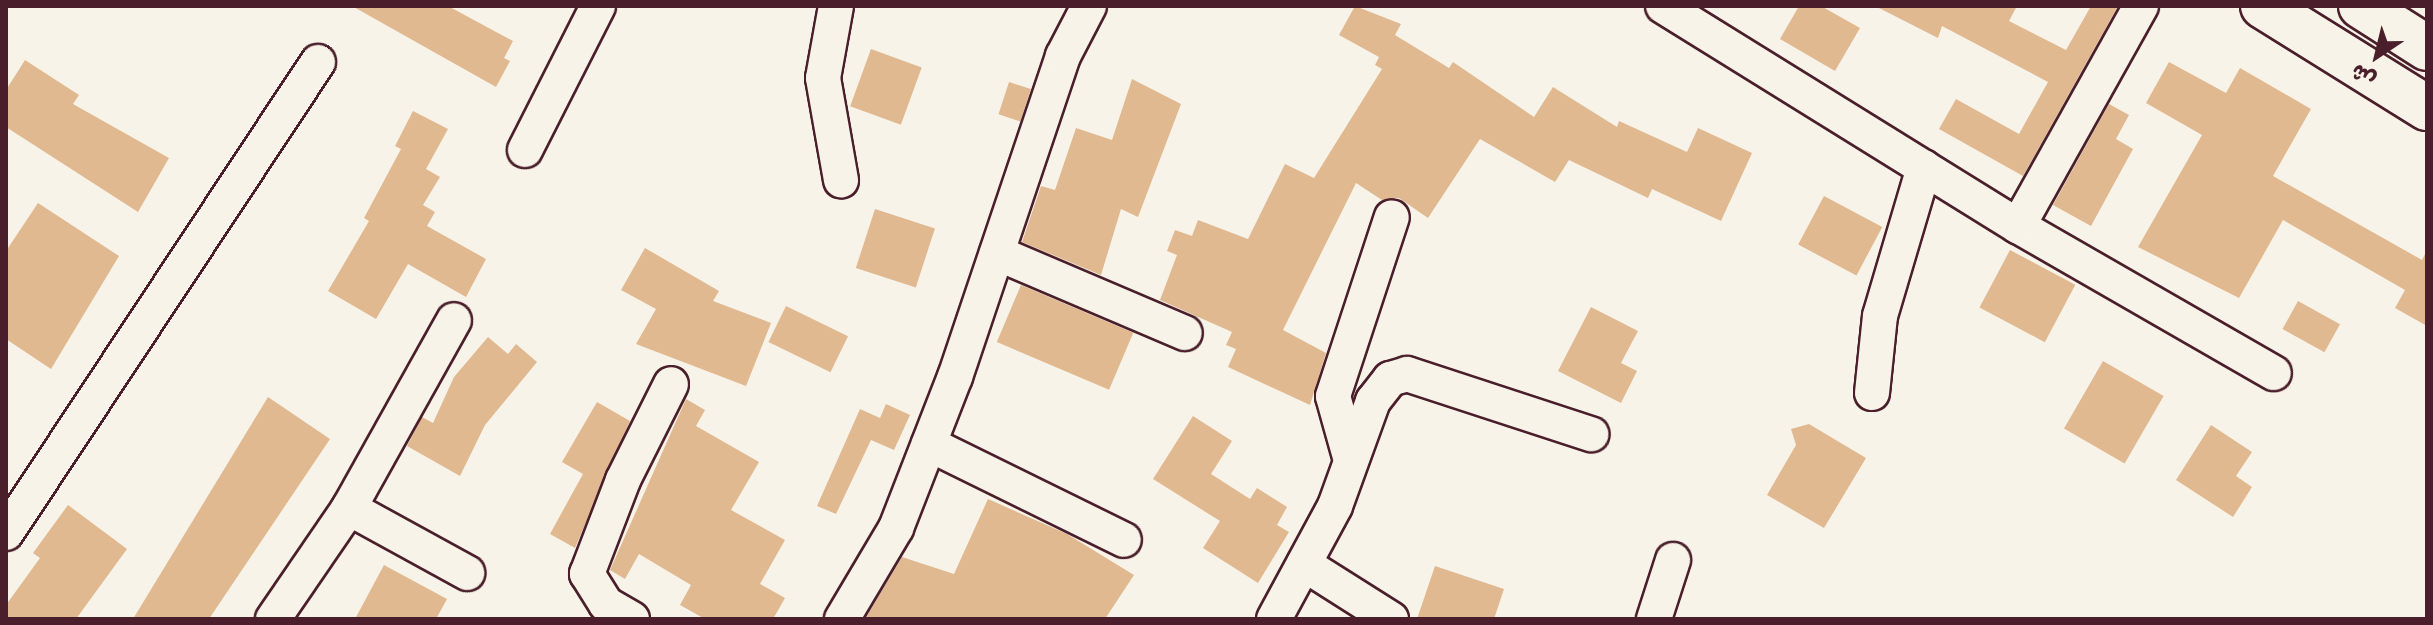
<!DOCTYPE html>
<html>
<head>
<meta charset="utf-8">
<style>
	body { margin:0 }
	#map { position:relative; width:2433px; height:625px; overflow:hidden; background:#f7f3e8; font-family:Pangolin,"Playpen Sans Arabic",sans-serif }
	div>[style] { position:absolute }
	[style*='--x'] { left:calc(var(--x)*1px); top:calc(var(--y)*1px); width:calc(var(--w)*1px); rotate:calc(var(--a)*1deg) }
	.building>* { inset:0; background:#e1b991; transform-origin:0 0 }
	.roads { filter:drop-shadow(2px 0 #4a1f2b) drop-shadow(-2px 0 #4a1f2b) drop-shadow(0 2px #4a1f2b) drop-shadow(0 -2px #4a1f2b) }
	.street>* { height:34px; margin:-17px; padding:0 17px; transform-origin:17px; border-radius:17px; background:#f7f3e8 }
	.highway>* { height:44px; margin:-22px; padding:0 22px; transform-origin:22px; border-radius:22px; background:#f7f3e8 }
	span { translate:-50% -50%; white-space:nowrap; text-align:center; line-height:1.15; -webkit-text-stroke:6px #f7f3e8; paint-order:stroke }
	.frame { position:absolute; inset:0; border:8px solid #4a1f2b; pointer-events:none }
	.north { position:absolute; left:2337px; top:16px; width:80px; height:80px; -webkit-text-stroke:6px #f7f3e8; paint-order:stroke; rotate:215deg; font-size:22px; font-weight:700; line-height:32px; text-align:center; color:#4a1f2b }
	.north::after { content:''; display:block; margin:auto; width:28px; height:36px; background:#4a1f2b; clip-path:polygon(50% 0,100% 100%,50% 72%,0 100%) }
</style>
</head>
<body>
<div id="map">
	<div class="building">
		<div style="clip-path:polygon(352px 6px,448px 6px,513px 41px,504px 58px,510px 61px,496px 87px)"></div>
		<div style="clip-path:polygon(1355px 6px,1401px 24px,1395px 35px,1449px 68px,1453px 62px,1534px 117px,1553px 87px,1617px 127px,1619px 121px,1687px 152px,1698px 128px,1752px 153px,1721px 221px,1652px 189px,1648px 198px,1569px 160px,1555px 182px,1480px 139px,1428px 218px,1399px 198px,1382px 200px,1356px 183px,1283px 330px,1326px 353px,1310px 405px,1228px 367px,1236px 349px,1226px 345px,1232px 332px,1160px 300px,1177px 255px,1167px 251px,1175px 230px,1192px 236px,1198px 220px,1248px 239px,1285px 164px,1314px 178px,1382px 69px,1375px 65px,1379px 57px,1339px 35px)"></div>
		<div style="clip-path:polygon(1799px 6px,1821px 6px,1860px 28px,1835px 71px,1780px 39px)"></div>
		<div style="clip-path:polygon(1875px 6px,2017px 6px,2009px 21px,2066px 50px,2091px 6px,2118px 6px,2023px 176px,1939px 129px,1956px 99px,2019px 134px,2048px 82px,1942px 26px,1938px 38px)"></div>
		<div style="left:871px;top:49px;width:54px;height:61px;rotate:20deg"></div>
		<div style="clip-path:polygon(25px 60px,79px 95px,73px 104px,169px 158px,138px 212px,6px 127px,6px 90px)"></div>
		<div style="clip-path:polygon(2169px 62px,2226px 93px,2240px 68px,2311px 109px,2273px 176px,2422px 260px,2427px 250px,2427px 326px,2395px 308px,2405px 290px,2283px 220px,2239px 298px,2138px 247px,2202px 135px,2146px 103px)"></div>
		<div style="clip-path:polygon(1132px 79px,1181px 104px,1138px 217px,1121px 209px,1101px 275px,1022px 242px,1041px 186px,1055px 190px,1076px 128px,1112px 140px)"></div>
		<div style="left:1009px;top:82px;width:23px;height:34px;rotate:18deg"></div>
		<div style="clip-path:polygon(2109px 104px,2129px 115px,2116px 139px,2133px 149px,2091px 226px,2053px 205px)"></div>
		<div style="clip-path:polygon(413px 111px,448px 129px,426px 169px,440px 177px,423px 205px,435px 212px,427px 226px,486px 259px,466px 297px,408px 264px,376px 319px,328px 291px,369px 221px,364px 218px,401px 149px,395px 146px)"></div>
		<div style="left:1824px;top:196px;width:66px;height:55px;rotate:28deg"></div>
		<div style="clip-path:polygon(38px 203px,119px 256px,51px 369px,6px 339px,6px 251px)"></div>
		<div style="left:875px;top:209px;width:63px;height:62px;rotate:18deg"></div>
		<div style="clip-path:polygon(645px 248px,719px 291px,713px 301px,771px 323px,746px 386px,636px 344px,656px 309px,621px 290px)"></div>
		<div style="left:2010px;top:250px;width:74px;height:65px;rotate:28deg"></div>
		<div style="left:1021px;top:285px;width:122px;height:62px;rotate:23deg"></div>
		<div style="left:2298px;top:301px;width:48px;height:32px;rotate:29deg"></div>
		<div style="left:786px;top:306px;width:69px;height:40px;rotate:26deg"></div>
		<div style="clip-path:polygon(1591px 307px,1638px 331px,1621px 363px,1637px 371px,1621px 403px,1558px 371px)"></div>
		<div style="clip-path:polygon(488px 337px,508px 354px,516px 344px,537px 362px,485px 425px,460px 476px,407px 446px,422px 417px,433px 423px,454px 377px)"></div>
		<div style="left:2103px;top:361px;width:70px;height:78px;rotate:30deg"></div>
		<div style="clip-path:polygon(268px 397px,330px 439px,209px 619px,133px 619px)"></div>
		<div style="clip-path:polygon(686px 399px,705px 410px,696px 426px,759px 462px,731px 510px,785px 540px,760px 584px,785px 598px,773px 619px,705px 619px,680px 605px,691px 585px,639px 554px,625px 579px,610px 570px)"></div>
		<div style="clip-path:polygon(597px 402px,630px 421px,575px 548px,550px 534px,583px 474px,562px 462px)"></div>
		<div style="clip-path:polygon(886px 404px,910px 415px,894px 450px,871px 440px,836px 514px,817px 506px,860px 409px,880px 418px)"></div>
		<div style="clip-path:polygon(1193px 416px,1232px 441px,1211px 474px,1250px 499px,1257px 488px,1287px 507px,1277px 525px,1289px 532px,1258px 583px,1203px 548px,1220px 521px,1153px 479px)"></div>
		<div style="clip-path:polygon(1809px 424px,1866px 458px,1824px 528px,1767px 495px,1796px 445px,1791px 429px)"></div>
		<div style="clip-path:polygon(2211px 425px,2252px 452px,2236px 476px,2252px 487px,2233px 517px,2176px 480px)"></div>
		<div style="clip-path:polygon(988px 499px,1067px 534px,1134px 575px,1105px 619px,865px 619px,902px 557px,954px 574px)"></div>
		<div style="clip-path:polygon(68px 505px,127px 549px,76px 619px,6px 619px,6px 605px,40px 558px,33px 553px)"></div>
		<div style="clip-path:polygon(384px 565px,447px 599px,436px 619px,355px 619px)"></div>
		<div style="clip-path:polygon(1435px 566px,1504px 589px,1494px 619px,1417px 619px)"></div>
	</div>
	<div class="roads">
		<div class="street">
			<div style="--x:836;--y:6;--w:73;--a:100.2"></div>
			<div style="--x:823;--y:78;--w:104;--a:80"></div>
			<div style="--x:1663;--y:6;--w:418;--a:31.8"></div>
			<div style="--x:2018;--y:226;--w:295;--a:29.9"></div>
			<div style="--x:525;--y:150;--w:161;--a:-63.1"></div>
			<div style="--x:2018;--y:226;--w:252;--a:-60.8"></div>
			<div style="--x:997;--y:253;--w:204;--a:23.1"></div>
			<div style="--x:1872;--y:393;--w:77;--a:-84.1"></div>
			<div style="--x:1880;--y:316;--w:155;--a:-73.5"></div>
			<div style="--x:929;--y:444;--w:217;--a:26.2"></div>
			<div style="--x:1350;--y:457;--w:63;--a:-105.6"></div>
			<div style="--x:1333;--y:396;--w:188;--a:-71.8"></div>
			<div style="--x:349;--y:508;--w:135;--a:28.8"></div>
			<div style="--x:6;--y:533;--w:565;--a:-56.48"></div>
			<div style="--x:1304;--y:564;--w:103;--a:32.3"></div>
			<div style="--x:273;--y:619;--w:135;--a:-55.6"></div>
			<div style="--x:349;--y:508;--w:215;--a:-60.8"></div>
			<div style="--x:632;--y:619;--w:30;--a:-150"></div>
			<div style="--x:606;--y:604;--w:36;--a:-122"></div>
			<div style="--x:587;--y:574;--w:101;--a:-69"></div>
			<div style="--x:623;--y:480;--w:107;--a:-63.4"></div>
			<div style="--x:842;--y:619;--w:106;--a:-59.3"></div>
			<div style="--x:896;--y:528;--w:162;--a:-68.7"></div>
			<div style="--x:955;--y:377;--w:339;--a:-71.4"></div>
			<div style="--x:1063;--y:56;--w:56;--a:-62.5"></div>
			<div style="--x:1274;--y:619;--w:128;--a:-61.6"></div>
			<div style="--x:1335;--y:506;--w:112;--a:-70.1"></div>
			<div style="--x:1373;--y:401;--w:28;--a:-52"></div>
			<div style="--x:1390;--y:379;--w:18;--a:-16"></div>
			<div style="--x:1407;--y:374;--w:194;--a:18.1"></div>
			<div style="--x:1654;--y:619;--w:62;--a:-72.1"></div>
		</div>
		<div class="highway">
			<div style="--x:2263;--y:6;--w:193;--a:31.9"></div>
			<div style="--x:2361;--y:6;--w:78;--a:32.5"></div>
		</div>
	</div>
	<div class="frame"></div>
	<div class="north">ش</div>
</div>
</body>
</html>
